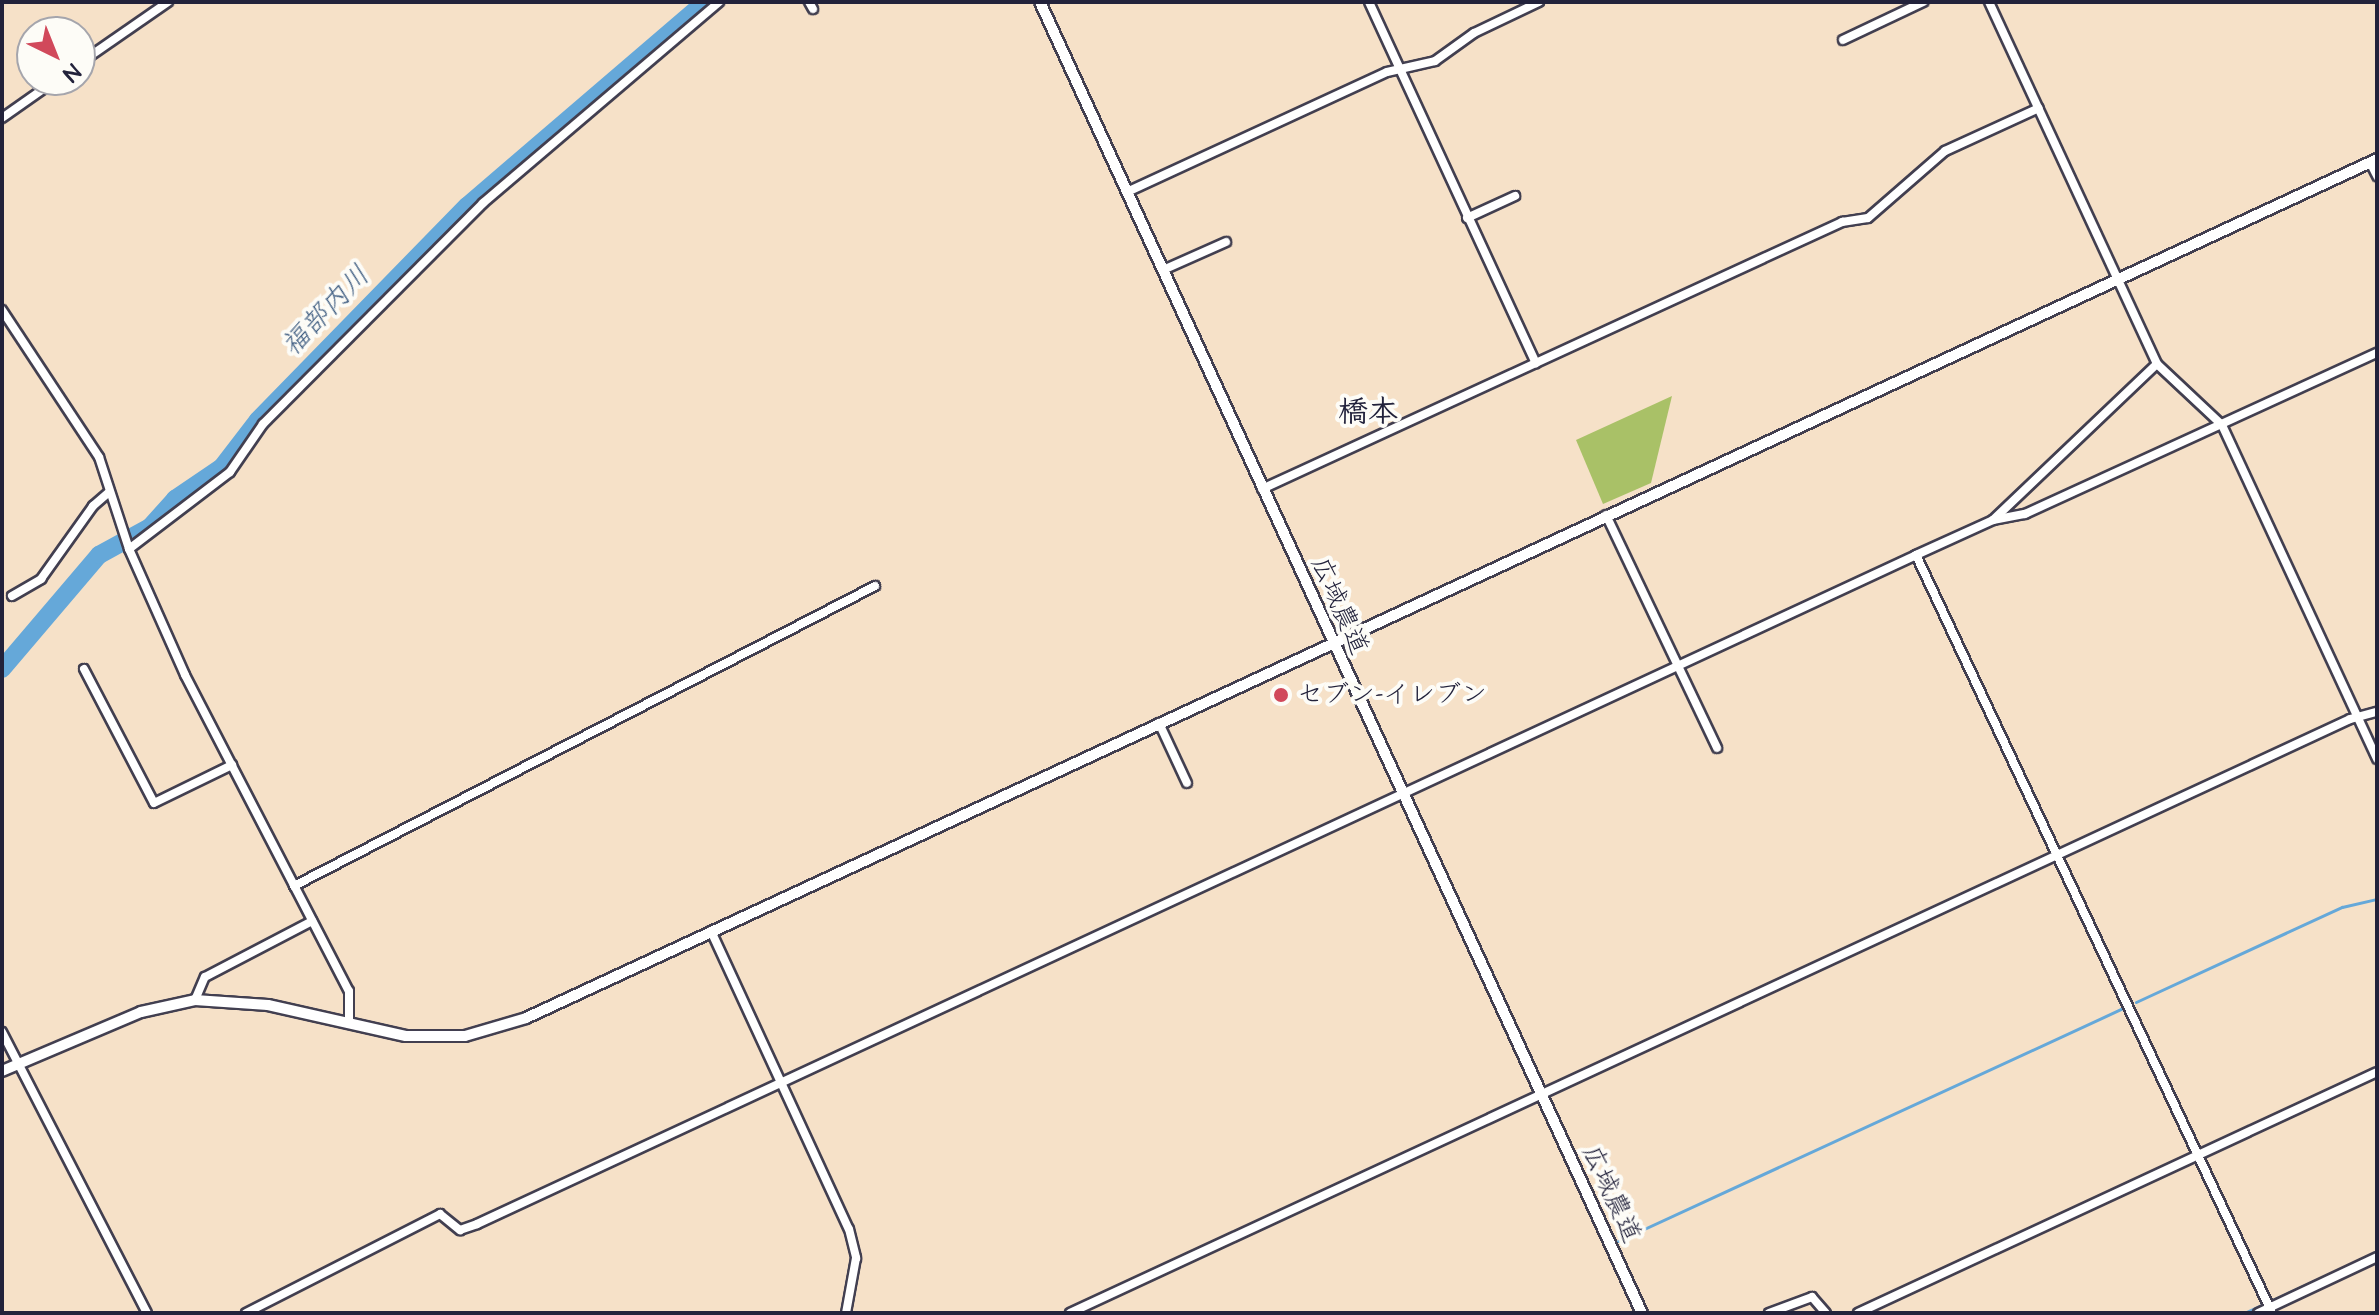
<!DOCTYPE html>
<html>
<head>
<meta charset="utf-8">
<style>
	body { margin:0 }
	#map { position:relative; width:2379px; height:1315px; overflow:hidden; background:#f6e1c8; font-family:"Architects Daughter","Klee One",sans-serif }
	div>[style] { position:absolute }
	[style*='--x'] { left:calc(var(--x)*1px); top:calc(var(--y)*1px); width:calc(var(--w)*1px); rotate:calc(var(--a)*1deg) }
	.green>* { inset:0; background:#a9c167 }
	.stream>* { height:3px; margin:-1.5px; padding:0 1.5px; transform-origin:1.5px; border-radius:1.5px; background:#65a8d9 }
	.river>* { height:18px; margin:-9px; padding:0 9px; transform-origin:9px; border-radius:9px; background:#65a8d9 }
	.roads { filter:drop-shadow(2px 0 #423f50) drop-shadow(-2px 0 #423f50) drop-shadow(0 2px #423f50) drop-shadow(0 -2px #423f50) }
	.minor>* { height:8px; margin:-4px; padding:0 4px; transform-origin:4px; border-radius:4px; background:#fff }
	.tertiary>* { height:10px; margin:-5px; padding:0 5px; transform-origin:5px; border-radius:5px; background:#fff }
	.dots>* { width:22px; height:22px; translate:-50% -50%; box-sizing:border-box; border:4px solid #fdfcf7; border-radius:50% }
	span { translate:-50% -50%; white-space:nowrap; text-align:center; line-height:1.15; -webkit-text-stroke:8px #fdfcf7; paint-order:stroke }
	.street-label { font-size:26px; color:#22223b }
	.poi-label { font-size:26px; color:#22223b }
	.left { translate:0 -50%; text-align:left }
	.water-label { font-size:28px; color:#405e82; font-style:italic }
	.quarter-label { font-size:30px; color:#22223b; font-weight:700 }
	.frame { position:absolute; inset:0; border:4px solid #22223b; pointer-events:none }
	.north { position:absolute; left:16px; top:16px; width:80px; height:80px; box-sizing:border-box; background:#fdfcf7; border:2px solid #a5a5ac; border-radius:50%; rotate:137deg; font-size:22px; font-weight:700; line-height:32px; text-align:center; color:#22223b }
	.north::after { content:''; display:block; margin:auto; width:28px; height:36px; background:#d1495b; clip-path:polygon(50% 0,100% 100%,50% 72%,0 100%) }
</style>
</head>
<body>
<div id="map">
	<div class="green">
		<div style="clip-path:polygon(1672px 396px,1651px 483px,1603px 504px,1576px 440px)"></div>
	</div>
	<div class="stream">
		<div style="--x:2136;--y:1002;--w:227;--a:-24.8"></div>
		<div style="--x:2342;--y:907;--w:36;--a:-13"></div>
		<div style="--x:1618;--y:1241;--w:554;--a:-24.76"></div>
		<div style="--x:2244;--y:1313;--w:146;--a:-24.6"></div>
	</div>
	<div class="river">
		<div style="--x:2;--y:669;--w:150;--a:-49.6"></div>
		<div style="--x:99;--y:555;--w:58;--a:-28.8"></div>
		<div style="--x:150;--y:527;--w:38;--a:-48"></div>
		<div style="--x:175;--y:499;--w:57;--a:-34.2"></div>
		<div style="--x:222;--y:467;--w:59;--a:-52.5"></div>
		<div style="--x:258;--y:420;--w:299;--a:-45.7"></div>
		<div style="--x:467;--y:206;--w:313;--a:-40.6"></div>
	</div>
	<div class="roads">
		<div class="minor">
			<div style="--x:809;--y:2;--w:8;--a:60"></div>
			<div style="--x:1369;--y:2;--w:398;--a:65.2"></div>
			<div style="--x:1989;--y:2;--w:399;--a:65.1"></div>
			<div style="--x:2157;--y:364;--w:89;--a:43.2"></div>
			<div style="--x:2222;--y:425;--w:368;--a:65.1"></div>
			<div style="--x:1843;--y:40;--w:89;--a:-25.4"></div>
			<div style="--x:80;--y:63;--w:107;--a:-34.7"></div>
			<div style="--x:2;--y:118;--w:66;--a:-35.1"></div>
			<div style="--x:2370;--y:162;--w:16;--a:63"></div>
			<div style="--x:1127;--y:192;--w:286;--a:-24.8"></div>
			<div style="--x:1387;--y:72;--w:49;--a:-12.9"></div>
			<div style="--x:1435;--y:61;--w:48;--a:-35.7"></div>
			<div style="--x:1474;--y:33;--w:72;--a:-25.5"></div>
			<div style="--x:1467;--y:218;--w:53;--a:-24.6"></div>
			<div style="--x:1163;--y:270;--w:69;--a:-24"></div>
			<div style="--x:2;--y:310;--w:176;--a:56.6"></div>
			<div style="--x:99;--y:457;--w:97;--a:71.9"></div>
			<div style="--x:129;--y:549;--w:138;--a:66"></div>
			<div style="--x:185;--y:675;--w:356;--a:62.6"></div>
			<div style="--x:349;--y:991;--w:33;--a:90"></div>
			<div style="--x:1262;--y:489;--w:639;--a:-24.72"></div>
			<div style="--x:1842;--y:222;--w:26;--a:-9"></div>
			<div style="--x:1868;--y:218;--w:102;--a:-41"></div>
			<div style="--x:1945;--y:151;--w:103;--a:-24.6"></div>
			<div style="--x:1606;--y:515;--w:258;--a:64.5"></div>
			<div style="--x:1993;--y:520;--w:226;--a:-43.6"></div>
			<div style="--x:129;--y:549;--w:127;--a:-37.3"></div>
			<div style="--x:230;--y:472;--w:58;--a:-55.5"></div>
			<div style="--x:263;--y:424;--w:312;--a:-45.1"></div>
			<div style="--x:483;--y:203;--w:310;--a:-40.4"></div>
			<div style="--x:1916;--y:555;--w:837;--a:64.84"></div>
			<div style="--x:12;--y:596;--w:34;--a:-30"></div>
			<div style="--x:41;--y:579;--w:90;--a:-54.5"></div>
			<div style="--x:93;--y:506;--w:21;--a:-41"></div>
			<div style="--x:84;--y:669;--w:151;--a:62.4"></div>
			<div style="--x:154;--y:803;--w:87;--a:-26"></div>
			<div style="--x:1159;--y:723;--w:66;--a:65"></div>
			<div style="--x:294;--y:886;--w:654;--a:-27.31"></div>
			<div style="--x:711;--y:931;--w:328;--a:65.2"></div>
			<div style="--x:849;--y:1229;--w:30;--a:76"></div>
			<div style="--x:856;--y:1258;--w:56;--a:100.3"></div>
			<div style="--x:195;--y:1000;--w:25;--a:-67"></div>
			<div style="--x:205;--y:977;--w:121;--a:-27.6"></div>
			<div style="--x:2;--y:1032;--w:316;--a:62.7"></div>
			<div style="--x:246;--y:1313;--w:218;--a:-27"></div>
			<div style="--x:440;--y:1214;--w:26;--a:39"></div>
			<div style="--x:460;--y:1230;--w:18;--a:-19"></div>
			<div style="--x:477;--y:1224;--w:1587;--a:-24.93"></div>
			<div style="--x:1916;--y:555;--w:85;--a:-24.4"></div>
			<div style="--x:1993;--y:520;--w:33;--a:-11"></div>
			<div style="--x:2025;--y:514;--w:387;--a:-24.6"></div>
			<div style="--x:1070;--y:1313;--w:1411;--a:-24.89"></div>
			<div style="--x:2350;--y:719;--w:28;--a:-15"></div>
			<div style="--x:1769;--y:1313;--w:46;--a:-20.4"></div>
			<div style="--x:1812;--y:1297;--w:21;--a:49"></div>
			<div style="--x:1858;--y:1313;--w:572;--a:-24.91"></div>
			<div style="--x:2258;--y:1313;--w:132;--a:-25.2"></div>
		</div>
		<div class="tertiary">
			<div style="--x:1040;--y:2;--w:1443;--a:65.34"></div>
			<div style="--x:2;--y:1071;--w:151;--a:-23"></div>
			<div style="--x:141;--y:1012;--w:55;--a:-12.5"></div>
			<div style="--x:195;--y:1000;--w:73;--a:3.9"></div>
			<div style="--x:268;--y:1005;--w:141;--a:12.7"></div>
			<div style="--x:406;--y:1036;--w:59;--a:0"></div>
			<div style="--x:465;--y:1036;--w:64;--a:-16.4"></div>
			<div style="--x:526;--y:1018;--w:2041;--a:-24.89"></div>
		</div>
	</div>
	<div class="dots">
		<div style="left:1281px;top:695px;background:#d1495b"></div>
	</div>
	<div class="street-label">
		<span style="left:1339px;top:606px;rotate:66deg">広域農道</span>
		<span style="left:1611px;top:1194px;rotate:65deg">広域農道</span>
	</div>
	<div class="poi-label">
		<span class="left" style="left:1297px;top:695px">セブン-イレブン</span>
	</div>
	<div class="water-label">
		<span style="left:326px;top:311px;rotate:-46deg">福部内川</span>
	</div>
	<div class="quarter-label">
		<span style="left:1368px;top:412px">橋本</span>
	</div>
	<div class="frame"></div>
	<div class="north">N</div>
</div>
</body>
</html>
